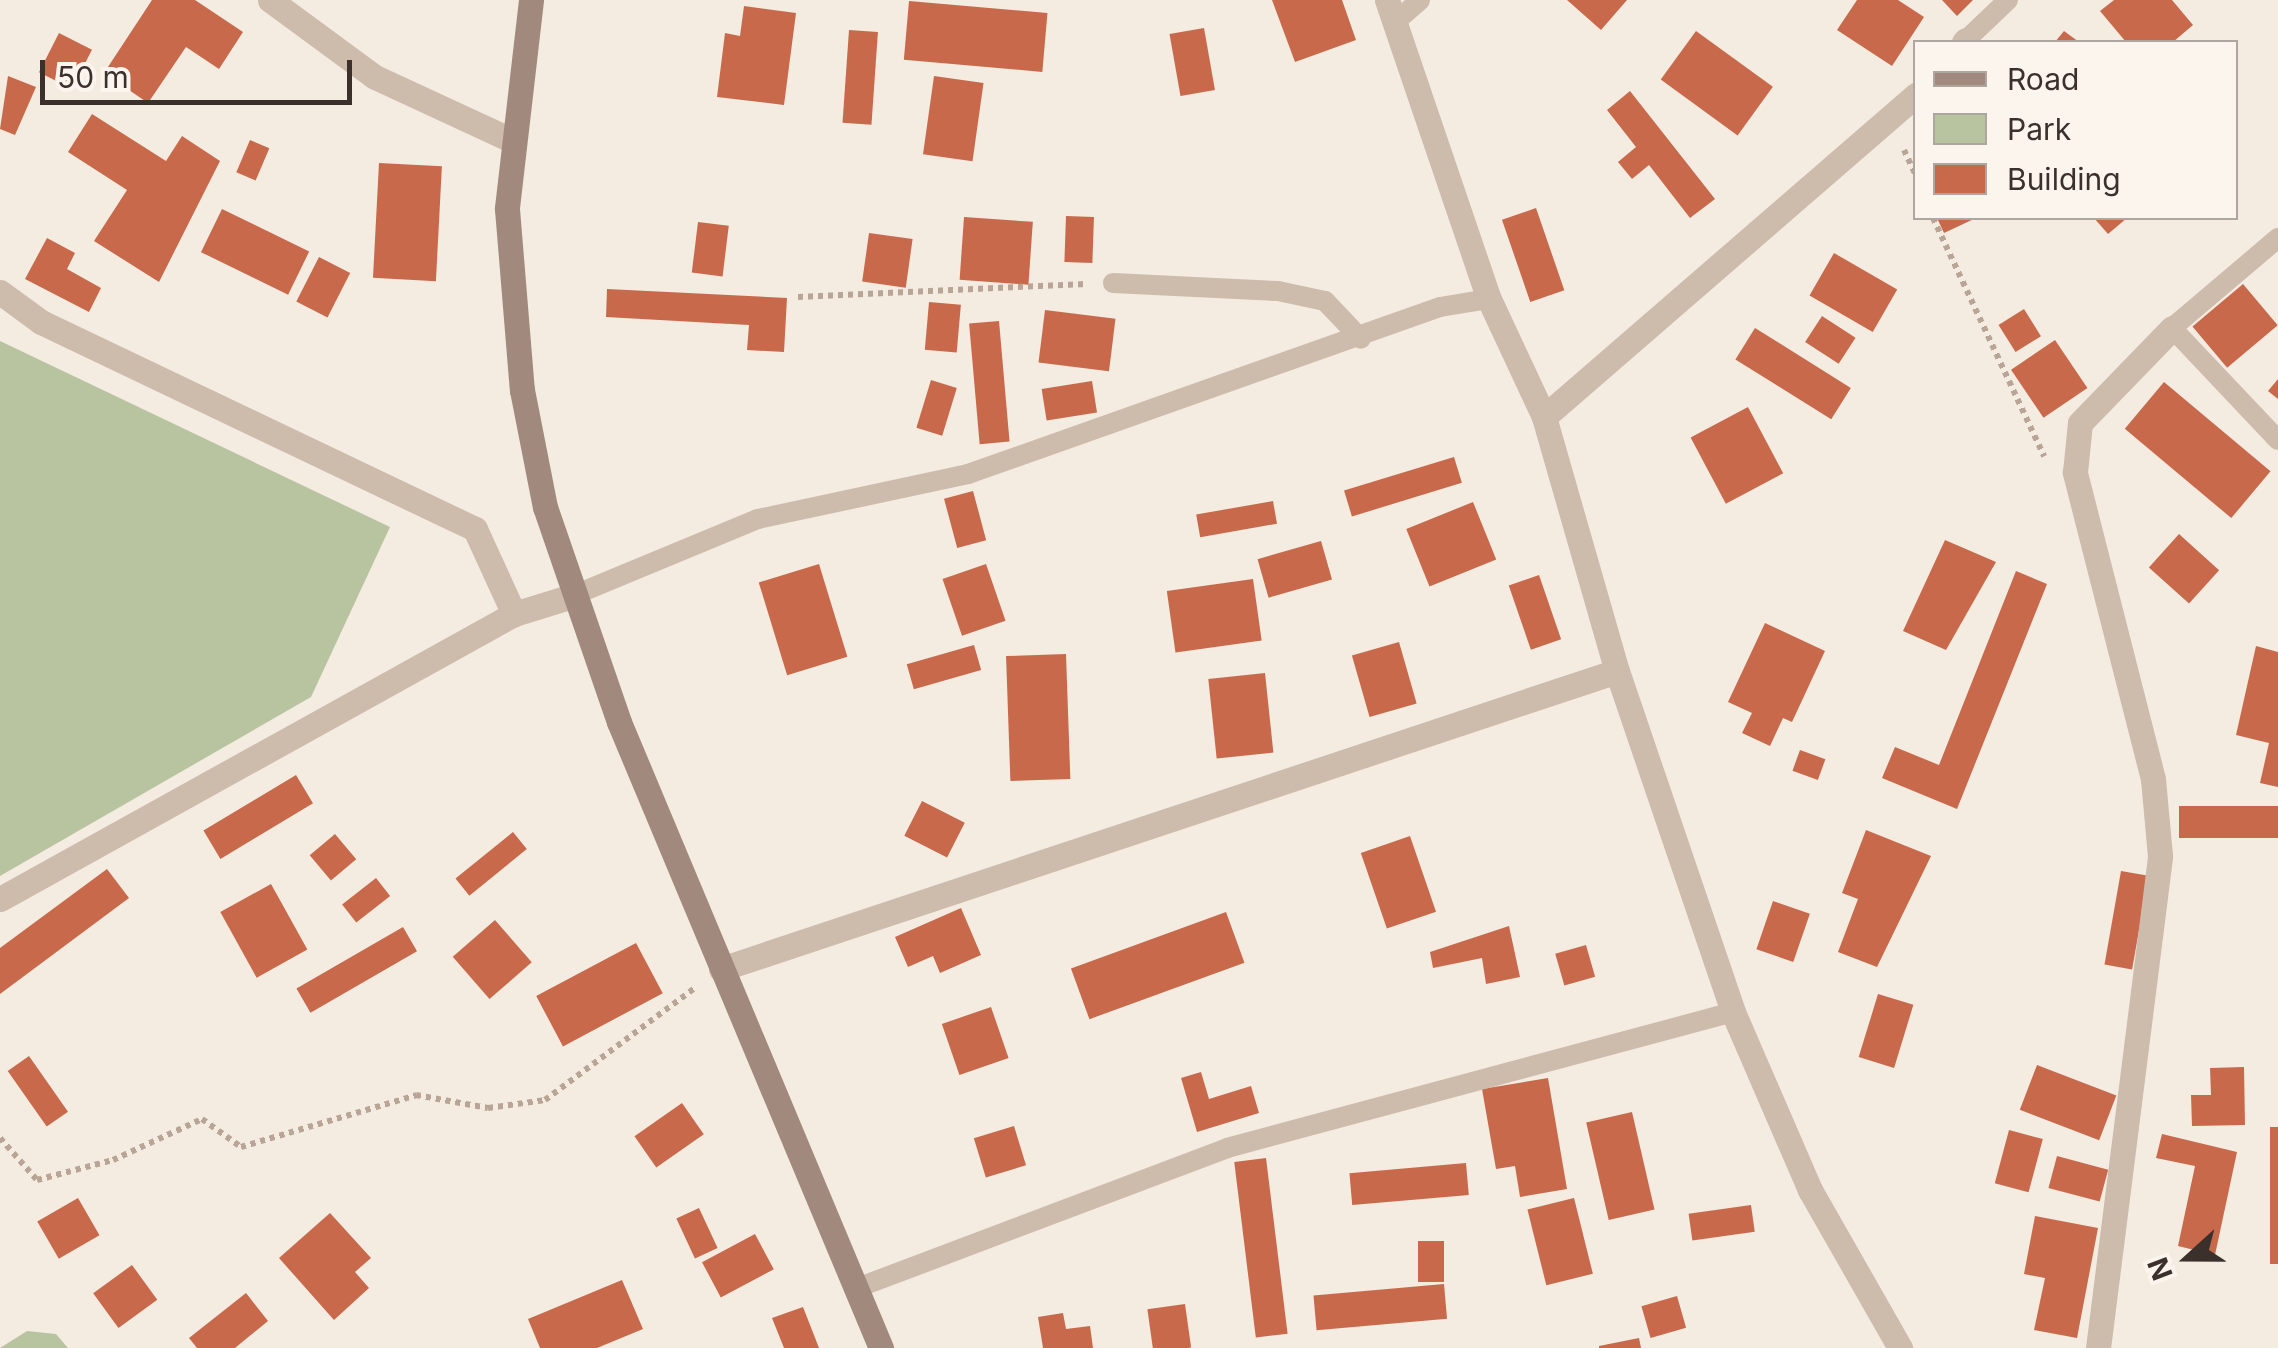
<!DOCTYPE html>
<html>
<head>
<meta charset="utf-8">
<style>
	body { margin:0 }
	#map { position:relative; width:2278px; height:1348px; overflow:hidden; background:#f4ebe1; font-family:Inter,sans-serif }
	div>[style] { position:absolute }
	[style*='--x'] { left:calc(var(--x)*1px); top:calc(var(--y)*1px); width:calc(var(--w)*1px); rotate:calc(var(--a)*1deg) }
	.green>* { inset:0; background:#b8c4a0 }
	.building>* { inset:0; background:#c8694b; transform-origin:0 0 }
	.path>* { height:6px; margin-top:-3px; transform-origin:0; background:repeating-linear-gradient(90deg,#b9a596 0 5px,transparent 0 10px) }
	.lane>* { height:20px; margin:-10px; padding:0 10px; transform-origin:10px; border-radius:10px; background:#cdbbac }
	.street>* { height:25px; margin:-12.5px; padding:0 12.5px; transform-origin:12.5px; border-radius:12.5px; background:#cdbbac }
	.secondary>* { height:25px; margin:-12.5px; padding:0 12.5px; transform-origin:12.5px; border-radius:12.5px; background:#a18a7d }
	span { translate:-50% -50%; white-space:nowrap; text-align:center; line-height:1.15; -webkit-text-stroke:8px #fbf5ee; paint-order:stroke }
	.legend { position:absolute; left:1913px; top:40px; width:325px; height:180px; box-sizing:border-box; background:#fbf5ee; border:2px solid #aea6a0; margin:0; padding:12px 18px; list-style:none; font-size:30px; color:#3b302b }
	.legend li { display:flex; align-items:center; gap:20px; height:50px }
	.legend b { width:50px; border:2px solid #aea6a0 }
	.north { position:absolute; left:2138px; top:1208px; width:100px; height:100px; -webkit-text-stroke:8px #fbf5ee; paint-order:stroke; rotate:249deg; font-size:28px; font-weight:700; line-height:40px; text-align:center; color:#3b302b }
	.north::after { content:''; display:block; margin:auto; width:35px; height:45px; background:#3b302b; clip-path:polygon(50% 0,100% 100%,50% 72%,0 100%) }
	.scale { position:absolute; left:40px; top:60px; width:312px; height:45px; box-sizing:border-box; border:5px solid #3b302b; border-top:0; padding-left:12px; font-size:30px; line-height:35px; white-space:nowrap; color:#3b302b; -webkit-text-stroke:8px #fbf5ee; paint-order:stroke }
</style>
</head>
<body>
<div id="map">
	<div class="green">
		<div style="clip-path:polygon(0 341px,390px 527px,311px 697px,0 876px)"></div>
		<div style="clip-path:polygon(27px 1331px,56px 1334px,68px 1348px,0 1348px)"></div>
	</div>
	<div class="building">
		<div style="clip-path:polygon(152px 0,195px 0,243px 32px,219px 69px,186px 47px,148px 103px,104px 73px)"></div>
		<div style="clip-path:polygon(1272px 0,1342px 0,1356px 40px,1295px 62px)"></div>
		<div style="clip-path:polygon(1567px 0,1627px 0,1601px 30px)"></div>
		<div style="clip-path:polygon(1857px 0,1898px 0,1924px 17px,1892px 66px,1837px 30px)"></div>
		<div style="clip-path:polygon(1942px 0,1973px 0,1957px 16px)"></div>
		<div style="clip-path:polygon(2114px 0,2172px 0,2193px 25px,2173px 42px,2126px 42px,2100px 11px)"></div>
		<div style="left:909px;top:1px;width:139px;height:59px;rotate:5deg"></div>
		<div style="clip-path:polygon(744px 6px,796px 13px,784px 105px,717px 97px,725px 33px,740px 36px)"></div>
		<div style="left:1204px;top:28px;width:63px;height:35px;rotate:80deg"></div>
		<div style="left:849px;top:30px;width:29px;height:93px;rotate:4deg"></div>
		<div style="left:1696px;top:31px;width:95px;height:60px;rotate:36deg"></div>
		<div style="clip-path:polygon(2064px 31px,2079px 42px,2055px 42px)"></div>
		<div style="left:59px;top:33px;width:37px;height:44px;rotate:27deg"></div>
		<div style="clip-path:polygon(8px 76px,36px 87px,15px 135px,0 129px)"></div>
		<div style="left:934px;top:76px;width:50px;height:79px;rotate:8deg"></div>
		<div style="clip-path:polygon(1630px 91px,1715px 199px,1690px 218px,1649px 165px,1632px 179px,1618px 162px,1636px 147px,1607px 110px)"></div>
		<div style="clip-path:polygon(92px 114px,166px 161px,182px 136px,220px 161px,159px 282px,94px 241px,127px 190px,68px 152px)"></div>
		<div style="left:250px;top:140px;width:21px;height:35px;rotate:23deg"></div>
		<div style="left:379px;top:163px;width:63px;height:115px;rotate:3deg"></div>
		<div style="left:1536px;top:208px;width:87px;height:36px;rotate:71deg"></div>
		<div style="left:222px;top:209px;width:97px;height:48px;rotate:26deg"></div>
		<div style="left:1066px;top:216px;width:28px;height:46px;rotate:2deg"></div>
		<div style="left:964px;top:217px;width:69px;height:63px;rotate:4deg"></div>
		<div style="clip-path:polygon(1937px 218px,1976px 218px,1944px 233px)"></div>
		<div style="clip-path:polygon(2094px 218px,2127px 218px,2108px 234px)"></div>
		<div style="left:698px;top:222px;width:31px;height:51px;rotate:7deg"></div>
		<div style="left:869px;top:233px;width:44px;height:49px;rotate:8deg"></div>
		<div style="clip-path:polygon(47px 238px,75px 253px,67px 269px,101px 288px,89px 312px,25px 279px)"></div>
		<div style="left:1834px;top:253px;width:73px;height:49px;rotate:30deg"></div>
		<div style="left:319px;top:257px;width:35px;height:50px;rotate:27deg"></div>
		<div style="left:2243px;top:284px;width:54px;height:66px;rotate:50deg"></div>
		<div style="clip-path:polygon(607px 289px,787px 298px,784px 352px,747px 350px,749px 325px,606px 317px)"></div>
		<div style="left:929px;top:302px;width:32px;height:48px;rotate:5deg"></div>
		<div style="left:2024px;top:309px;width:32px;height:30px;rotate:58deg"></div>
		<div style="left:1045px;top:310px;width:71px;height:53px;rotate:7deg"></div>
		<div style="left:1822px;top:316px;width:40px;height:31px;rotate:33deg"></div>
		<div style="left:999px;top:321px;width:121px;height:30px;rotate:85deg"></div>
		<div style="left:1755px;top:328px;width:113px;height:37px;rotate:32deg"></div>
		<div style="left:2055px;top:340px;width:58px;height:53px;rotate:56deg"></div>
		<div style="clip-path:polygon(2278px 379px,2278px 399px,2268px 391px)"></div>
		<div style="left:931px;top:380px;width:27px;height:50px;rotate:17deg"></div>
		<div style="left:1092px;top:381px;width:32px;height:51px;rotate:81deg"></div>
		<div style="left:2164px;top:382px;width:139px;height:61px;rotate:40deg"></div>
		<div style="left:1748px;top:407px;width:75px;height:65px;rotate:62deg"></div>
		<div style="left:1454px;top:457px;width:27px;height:115px;rotate:73deg"></div>
		<div style="left:973px;top:491px;width:51px;height:30px;rotate:75deg"></div>
		<div style="left:1273px;top:501px;width:23px;height:78px;rotate:80deg"></div>
		<div style="left:1473px;top:502px;width:62px;height:72px;rotate:68deg"></div>
		<div style="left:2179px;top:534px;width:54px;height:45px;rotate:42deg"></div>
		<div style="clip-path:polygon(1945px 540px,1996px 562px,1946px 650px,1903px 631px)"></div>
		<div style="left:1321px;top:541px;width:40px;height:66px;rotate:74deg"></div>
		<div style="left:819px;top:564px;width:97px;height:63px;rotate:73deg"></div>
		<div style="left:986px;top:564px;width:60px;height:46px;rotate:71deg"></div>
		<div style="clip-path:polygon(2016px 571px,2047px 584px,1957px 809px,1882px 778px,1895px 747px,1939px 765px)"></div>
		<div style="left:1539px;top:575px;width:68px;height:32px;rotate:71deg"></div>
		<div style="left:1253px;top:579px;width:62px;height:87px;rotate:82deg"></div>
		<div style="clip-path:polygon(1765px 623px,1825px 651px,1792px 722px,1783px 718px,1770px 746px,1742px 733px,1752px 713px,1728px 702px)"></div>
		<div style="left:1399px;top:642px;width:64px;height:49px;rotate:74deg"></div>
		<div style="left:974px;top:645px;width:26px;height:70px;rotate:74deg"></div>
		<div style="clip-path:polygon(2256px 646px,2278px 652px,2278px 787px,2260px 783px,2269px 743px,2236px 735px)"></div>
		<div style="left:1066px;top:654px;width:125px;height:60px;rotate:88deg"></div>
		<div style="left:1265px;top:673px;width:80px;height:57px;rotate:84deg"></div>
		<div style="left:1800px;top:750px;width:27px;height:22px;rotate:20deg"></div>
		<div style="left:296px;top:775px;width:33px;height:108px;rotate:59deg"></div>
		<div style="left:922px;top:801px;width:48px;height:39px;rotate:27deg"></div>
		<div style="left:2278px;top:806px;width:32px;height:99px;rotate:90deg"></div>
		<div style="clip-path:polygon(1866px 830px,1931px 856px,1877px 967px,1838px 952px,1858px 899px,1842px 893px)"></div>
		<div style="left:513px;top:832px;width:22px;height:74px;rotate:51deg"></div>
		<div style="left:335px;top:834px;width:33px;height:33px;rotate:50deg"></div>
		<div style="left:1410px;top:836px;width:80px;height:52px;rotate:71deg"></div>
		<div style="clip-path:polygon(107px 869px,129px 898px,0 994px,0 948px)"></div>
		<div style="left:2121px;top:871px;width:28px;height:95px;rotate:10deg"></div>
		<div style="left:376px;top:878px;width:23px;height:43px;rotate:52deg"></div>
		<div style="left:271px;top:884px;width:75px;height:58px;rotate:61deg"></div>
		<div style="left:1773px;top:901px;width:39px;height:51px;rotate:19deg"></div>
		<div style="clip-path:polygon(961px 908px,981px 955px,940px 973px,933px 956px,908px 967px,895px 937px)"></div>
		<div style="left:1226px;top:912px;width:54px;height:165px;rotate:70deg"></div>
		<div style="left:495px;top:920px;width:56px;height:56px;rotate:49deg"></div>
		<div style="clip-path:polygon(1509px 926px,1520px 977px,1486px 984px,1482px 958px,1433px 968px,1430px 952px)"></div>
		<div style="left:403px;top:927px;width:28px;height:123px;rotate:60deg"></div>
		<div style="left:636px;top:943px;width:57px;height:113px;rotate:62deg"></div>
		<div style="left:1586px;top:945px;width:33px;height:32px;rotate:74deg"></div>
		<div style="left:1878px;top:994px;width:37px;height:66px;rotate:17deg"></div>
		<div style="left:991px;top:1007px;width:54px;height:52px;rotate:71deg"></div>
		<div style="left:29px;top:1056px;width:68px;height:26px;rotate:55deg"></div>
		<div style="left:2037px;top:1065px;width:85px;height:48px;rotate:21deg"></div>
		<div style="clip-path:polygon(2244px 1067px,2245px 1125px,2192px 1126px,2191px 1095px,2211px 1095px,2210px 1068px)"></div>
		<div style="clip-path:polygon(1201px 1072px,1209px 1099px,1251px 1086px,1259px 1113px,1197px 1132px,1181px 1078px)"></div>
		<div style="clip-path:polygon(1548px 1078px,1567px 1189px,1520px 1197px,1515px 1166px,1496px 1169px,1482px 1089px)"></div>
		<div style="left:682px;top:1103px;width:38px;height:58px;rotate:55deg"></div>
		<div style="left:1632px;top:1112px;width:100px;height:47px;rotate:77deg"></div>
		<div style="left:1014px;top:1126px;width:41px;height:42px;rotate:73deg"></div>
		<div style="left:2270px;top:1127px;width:8px;height:137px"></div>
		<div style="left:2009px;top:1130px;width:35px;height:55px;rotate:15deg"></div>
		<div style="clip-path:polygon(2162px 1134px,2237px 1152px,2215px 1255px,2178px 1246px,2195px 1166px,2156px 1158px)"></div>
		<div style="left:2057px;top:1156px;width:53px;height:33px;rotate:15deg"></div>
		<div style="left:1266px;top:1158px;width:177px;height:32px;rotate:83deg"></div>
		<div style="left:1466px;top:1163px;width:32px;height:117px;rotate:85deg"></div>
		<div style="left:78px;top:1198px;width:43px;height:47px;rotate:60deg"></div>
		<div style="left:1574px;top:1198px;width:78px;height:48px;rotate:76deg"></div>
		<div style="left:1751px;top:1205px;width:27px;height:63px;rotate:82deg"></div>
		<div style="left:699px;top:1208px;width:44px;height:25px;rotate:65deg"></div>
		<div style="clip-path:polygon(330px 1213px,371px 1258px,355px 1272px,369px 1288px,334px 1320px,279px 1258px)"></div>
		<div style="clip-path:polygon(2035px 1216px,2098px 1228px,2077px 1338px,2034px 1330px,2045px 1278px,2024px 1274px)"></div>
		<div style="left:755px;top:1234px;width:40px;height:60px;rotate:62deg"></div>
		<div style="left:1418px;top:1241px;width:26px;height:41px"></div>
		<div style="left:132px;top:1265px;width:43px;height:48px;rotate:54deg"></div>
		<div style="clip-path:polygon(622px 1280px,643px 1329px,597px 1348px,540px 1348px,528px 1319px)"></div>
		<div style="left:1444px;top:1284px;width:35px;height:131px;rotate:85deg"></div>
		<div style="clip-path:polygon(246px 1293px,268px 1321px,235px 1348px,197px 1348px,189px 1338px)"></div>
		<div style="left:1677px;top:1296px;width:33px;height:37px;rotate:74deg"></div>
		<div style="left:1185px;top:1304px;width:44px;height:38px;rotate:82deg"></div>
		<div style="clip-path:polygon(803px 1307px,819px 1348px,784px 1348px,772px 1318px)"></div>
		<div style="clip-path:polygon(1063px 1313px,1066px 1329px,1090px 1326px,1093px 1348px,1043px 1348px,1038px 1317px)"></div>
		<div style="clip-path:polygon(1639px 1338px,1641px 1348px,1599px 1348px,1599px 1346px)"></div>
	</div>
	<div class="path">
		<div style="--x:1904;--y:150;--w:29;--a:65"></div>
		<div style="--x:1933;--y:218;--w:263;--a:65"></div>
		<div style="--x:798;--y:297;--w:289;--a:-2.6"></div>
		<div style="--x:0;--y:1138;--w:56;--a:48.6"></div>
		<div style="--x:37;--y:1180;--w:79;--a:-14.7"></div>
		<div style="--x:113;--y:1160;--w:98;--a:-24.7"></div>
		<div style="--x:202;--y:1119;--w:48;--a:35.7"></div>
		<div style="--x:241;--y:1147;--w:183;--a:-16.5"></div>
		<div style="--x:416;--y:1095;--w:73;--a:10.2"></div>
		<div style="--x:488;--y:1108;--w:58;--a:-8"></div>
		<div style="--x:545;--y:1100;--w:189;--a:-36.8"></div>
	</div>
	<div class="lane">
		<div style="--x:1395;--y:22;--w:33;--a:-41"></div>
		<div style="--x:1966;--y:40;--w:58;--a:-43.6"></div>
		<div style="--x:2278;--y:238;--w:139;--a:139.7"></div>
		<div style="--x:2172;--y:328;--w:154;--a:46.6"></div>
		<div style="--x:1113;--y:283;--w:165;--a:2.8"></div>
		<div style="--x:1278;--y:291;--w:48;--a:12"></div>
		<div style="--x:1325;--y:301;--w:52;--a:46.5"></div>
		<div style="--x:572;--y:596;--w:201;--a:-22.5"></div>
		<div style="--x:758;--y:519;--w:215;--a:-12.1"></div>
		<div style="--x:968;--y:474;--w:501;--a:-19.48"></div>
		<div style="--x:1440;--y:307;--w:50;--a:-9.3"></div>
		<div style="--x:857;--y:1288;--w:396;--a:-20.7"></div>
		<div style="--x:1227;--y:1148;--w:524;--a:-15.04"></div>
	</div>
	<div class="street">
		<div style="--x:270;--y:0;--w:130;--a:36.3"></div>
		<div style="--x:375;--y:77;--w:148;--a:24.8"></div>
		<div style="--x:1387;--y:0;--w:316;--a:71.2"></div>
		<div style="--x:1489;--y:299;--w:130;--a:65"></div>
		<div style="--x:1544;--y:417;--w:264;--a:74"></div>
		<div style="--x:1617;--y:671;--w:360;--a:71.2"></div>
		<div style="--x:1733;--y:1012;--w:194;--a:66.6"></div>
		<div style="--x:1810;--y:1190;--w:182;--a:60.3"></div>
		<div style="--x:1964;--y:42;--w:3;--a:-45"></div>
		<div style="--x:0;--y:292;--w:51;--a:36.2"></div>
		<div style="--x:41;--y:322;--w:481;--a:25.5"></div>
		<div style="--x:475;--y:529;--w:94;--a:65.4"></div>
		<div style="--x:1544;--y:417;--w:492;--a:-40.9"></div>
		<div style="--x:0;--y:899;--w:588;--a:-29.01"></div>
		<div style="--x:514;--y:614;--w:61;--a:-17.2"></div>
		<div style="--x:721;--y:969;--w:944;--a:-18.4"></div>
		<div style="--x:2098;--y:1348;--w:496;--a:-82.8"></div>
		<div style="--x:2160;--y:856;--w:77;--a:-95.2"></div>
		<div style="--x:2153;--y:779;--w:317;--a:-104.3"></div>
		<div style="--x:2075;--y:472;--w:49;--a:-84.2"></div>
		<div style="--x:2080;--y:423;--w:132;--a:-45.9"></div>
	</div>
	<div class="secondary">
		<div style="--x:531;--y:0;--w:210;--a:96.6"></div>
		<div style="--x:507;--y:209;--w:182;--a:85.3"></div>
		<div style="--x:522;--y:390;--w:119;--a:78.9"></div>
		<div style="--x:545;--y:507;--w:227;--a:71"></div>
		<div style="--x:619;--y:722;--w:679;--a:67.29"></div>
	</div>
	<ul class="legend">
	<li><b style="height:12px;background:#a18a7d"></b>Road</li>
	<li><b style="height:28px;background:#b8c4a0"></b>Park</li>
	<li><b style="height:28px;background:#c8694b"></b>Building</li>
	</ul>
	<div class="north">N</div>
	<div class="scale">50 m</div>
</div>
</body>
</html>
